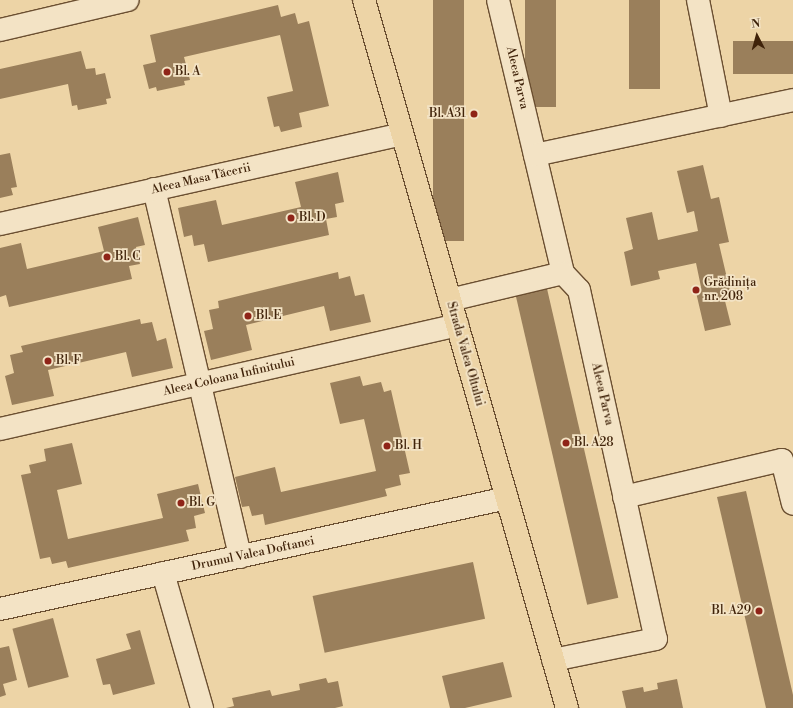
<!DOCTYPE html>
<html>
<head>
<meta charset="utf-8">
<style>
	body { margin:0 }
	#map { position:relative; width:793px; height:708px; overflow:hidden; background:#edd4a6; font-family:"Libre Bodoni",serif }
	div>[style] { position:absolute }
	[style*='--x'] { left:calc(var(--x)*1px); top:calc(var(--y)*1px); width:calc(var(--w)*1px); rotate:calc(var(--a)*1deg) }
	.building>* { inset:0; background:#9a7f5b; transform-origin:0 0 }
	.roads { filter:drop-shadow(1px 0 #6b4f31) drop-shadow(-1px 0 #6b4f31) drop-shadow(0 1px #6b4f31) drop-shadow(0 -1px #6b4f31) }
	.minor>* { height:22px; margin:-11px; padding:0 11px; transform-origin:11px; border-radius:11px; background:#f3e3c5 }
	.major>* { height:22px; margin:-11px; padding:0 11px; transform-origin:11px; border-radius:11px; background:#edd4a6 }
	.dots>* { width:11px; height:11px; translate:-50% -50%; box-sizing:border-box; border:2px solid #f3e3c5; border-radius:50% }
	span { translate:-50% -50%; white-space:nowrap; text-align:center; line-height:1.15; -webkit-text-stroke:3.5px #f3e3c5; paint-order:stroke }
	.poi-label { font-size:12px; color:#40230a }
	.left { translate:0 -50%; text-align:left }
	.right { translate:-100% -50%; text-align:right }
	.street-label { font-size:12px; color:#40230a }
	.north { position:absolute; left:737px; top:16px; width:40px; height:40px; -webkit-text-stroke:3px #f3e3c5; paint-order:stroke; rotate:354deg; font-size:11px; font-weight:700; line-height:16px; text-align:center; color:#40230a }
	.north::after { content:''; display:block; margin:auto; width:14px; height:18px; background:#40230a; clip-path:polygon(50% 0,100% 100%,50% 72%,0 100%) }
</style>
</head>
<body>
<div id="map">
	<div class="building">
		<div style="left:433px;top:0;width:31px;height:241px"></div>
		<div style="left:525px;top:0;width:31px;height:107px"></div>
		<div style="left:629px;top:0;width:31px;height:89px"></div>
		<div style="clip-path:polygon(278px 5px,281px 17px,295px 13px,298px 24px,309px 21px,329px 106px,299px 113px,302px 127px,281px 132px,279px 126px,274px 127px,267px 97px,293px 91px,280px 35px,184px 57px,190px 80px,184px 81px,185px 85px,157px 91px,156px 87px,149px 89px,143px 65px,156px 62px,150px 35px)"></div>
		<div style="left:793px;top:41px;width:33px;height:60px;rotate:90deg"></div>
		<div style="clip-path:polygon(81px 51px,86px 69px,95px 68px,96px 75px,105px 73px,111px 98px,106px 99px,107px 104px,78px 110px,77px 105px,72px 106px,68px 84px,0 99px,0 69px)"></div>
		<div style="clip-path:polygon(10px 153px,17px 187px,11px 188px,13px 195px,0 198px,0 155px)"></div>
		<div style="clip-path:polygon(703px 165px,711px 199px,719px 197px,729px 242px,719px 244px,730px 291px,723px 293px,731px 325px,705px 331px,695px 288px,701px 287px,696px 263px,658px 271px,660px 279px,631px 286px,624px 252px,633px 249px,626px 218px,652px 212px,658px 240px,698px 231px,694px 211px,687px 213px,677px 171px)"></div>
		<div style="clip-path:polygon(338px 172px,344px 202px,335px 204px,337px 217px,326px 219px,329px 235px,208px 262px,204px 244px,194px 246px,192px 235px,184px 237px,178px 208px,216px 200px,222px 225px,301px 207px,295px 182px)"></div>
		<div style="clip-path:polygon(138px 217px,145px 245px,136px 247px,140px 264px,129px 266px,132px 279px,9px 307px,6px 295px,0 297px,0 248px,21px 243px,27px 269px,104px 251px,98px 227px)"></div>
		<div style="clip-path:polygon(338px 272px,339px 279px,350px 276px,355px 296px,364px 294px,371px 322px,330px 331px,324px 306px,246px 325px,252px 350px,211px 360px,204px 331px,213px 329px,209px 310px,219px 308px,218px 301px)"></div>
		<div style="left:545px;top:280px;width:326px;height:32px;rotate:77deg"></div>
		<div style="clip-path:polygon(140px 319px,141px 324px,152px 322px,157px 341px,166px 338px,173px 368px,132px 377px,126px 352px,48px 370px,54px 396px,12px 405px,5px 376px,14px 373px,10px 355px,23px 352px,21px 346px)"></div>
		<div style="clip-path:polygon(360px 376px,363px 386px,381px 382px,384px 392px,391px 390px,410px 473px,399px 475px,401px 485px,385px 489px,387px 496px,265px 525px,263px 514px,252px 516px,249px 506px,242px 507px,235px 477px,275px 467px,281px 492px,376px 471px,364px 419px,340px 424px,330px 383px)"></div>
		<div style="clip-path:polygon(72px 443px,82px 484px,57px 490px,68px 539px,163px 518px,157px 494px,198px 484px,205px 513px,194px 516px,196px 528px,186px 530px,189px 541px,68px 568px,66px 561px,52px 564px,50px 557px,40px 559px,21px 475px,31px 473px,29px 465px,46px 461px,44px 449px)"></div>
		<div style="clip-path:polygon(746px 491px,793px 695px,793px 708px,766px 708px,717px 497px)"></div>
		<div style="left:473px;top:562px;width:58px;height:164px;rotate:78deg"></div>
		<div style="left:53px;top:618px;width:61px;height:42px;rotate:75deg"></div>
		<div style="clip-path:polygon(140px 630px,155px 684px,113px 695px,110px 684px,103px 685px,96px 659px,131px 649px,126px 634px)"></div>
		<div style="clip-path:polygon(9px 646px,17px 680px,3px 684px,6px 695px,0 697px,0 648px)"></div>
		<div style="clip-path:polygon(503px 662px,512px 697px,465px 708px,450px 708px,442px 676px)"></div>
		<div style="clip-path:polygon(326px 678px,328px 683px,338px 681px,343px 706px,335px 708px,226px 708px,234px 706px,232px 698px,270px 690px,272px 696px,300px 690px,299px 684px)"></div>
		<div style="clip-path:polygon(677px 679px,683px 708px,626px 708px,622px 691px,643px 687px,644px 692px,658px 689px,657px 683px)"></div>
	</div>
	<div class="roads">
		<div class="minor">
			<div style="--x:498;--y:0;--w:281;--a:76.6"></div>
			<div style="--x:563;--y:273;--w:23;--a:47"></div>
			<div style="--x:579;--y:290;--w:357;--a:77.6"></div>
			<div style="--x:656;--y:639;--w:105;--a:168.5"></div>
			<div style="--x:698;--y:0;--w:118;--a:78.8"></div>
			<div style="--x:0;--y:30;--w:131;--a:-13.2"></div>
			<div style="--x:535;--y:155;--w:264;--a:-12"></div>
			<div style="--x:154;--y:189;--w:378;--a:76.8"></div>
			<div style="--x:0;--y:224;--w:412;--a:-12.6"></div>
			<div style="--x:450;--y:300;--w:116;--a:-13.4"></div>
			<div style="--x:0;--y:429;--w:469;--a:-12.8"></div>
			<div style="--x:624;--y:497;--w:162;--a:-13.2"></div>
			<div style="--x:782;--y:460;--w:45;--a:76"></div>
			<div style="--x:163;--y:573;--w:141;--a:73.9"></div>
			<div style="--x:0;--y:609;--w:519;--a:-12.35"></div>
		</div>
		<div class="major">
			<div style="--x:364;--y:0;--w:737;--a:74"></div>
		</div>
	</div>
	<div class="dots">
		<div style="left:167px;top:72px;background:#8f2418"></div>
		<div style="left:474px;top:114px;background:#8f2418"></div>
		<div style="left:291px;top:218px;background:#8f2418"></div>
		<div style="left:107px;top:257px;background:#8f2418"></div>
		<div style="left:696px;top:290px;background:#8f2418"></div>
		<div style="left:248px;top:316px;background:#8f2418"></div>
		<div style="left:48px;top:361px;background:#8f2418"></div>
		<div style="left:566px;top:443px;background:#8f2418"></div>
		<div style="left:387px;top:446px;background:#8f2418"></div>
		<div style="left:181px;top:503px;background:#8f2418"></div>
		<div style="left:759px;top:611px;background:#8f2418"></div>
	</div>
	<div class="poi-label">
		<span class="left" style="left:175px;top:72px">Bl. A</span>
		<span class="right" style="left:466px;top:114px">Bl. A31</span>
		<span class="left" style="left:299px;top:218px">Bl. D</span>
		<span class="left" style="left:115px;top:257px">Bl. C</span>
		<span class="left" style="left:704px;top:290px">Grădinița<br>nr. 208</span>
		<span class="left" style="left:256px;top:316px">Bl. E</span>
		<span class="left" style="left:56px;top:361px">Bl. F</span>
		<span class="left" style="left:574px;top:443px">Bl. A28</span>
		<span class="left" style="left:395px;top:446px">Bl. H</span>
		<span class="left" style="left:189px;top:503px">Bl. G</span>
		<span class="right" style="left:751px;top:611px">Bl. A29</span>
	</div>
	<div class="street-label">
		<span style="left:517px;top:78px;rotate:77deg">Aleea Parva</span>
		<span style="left:201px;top:179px;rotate:-13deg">Aleea Masa Tăcerii</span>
		<span style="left:465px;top:354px;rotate:74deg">Strada Valea Oltului</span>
		<span style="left:229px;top:377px;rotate:-13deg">Aleea Coloana Infinitului</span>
		<span style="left:602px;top:394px;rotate:77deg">Aleea Parva</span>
		<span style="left:253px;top:554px;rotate:-12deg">Drumul Valea Doftanei</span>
	</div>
	<div class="north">N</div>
</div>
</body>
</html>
